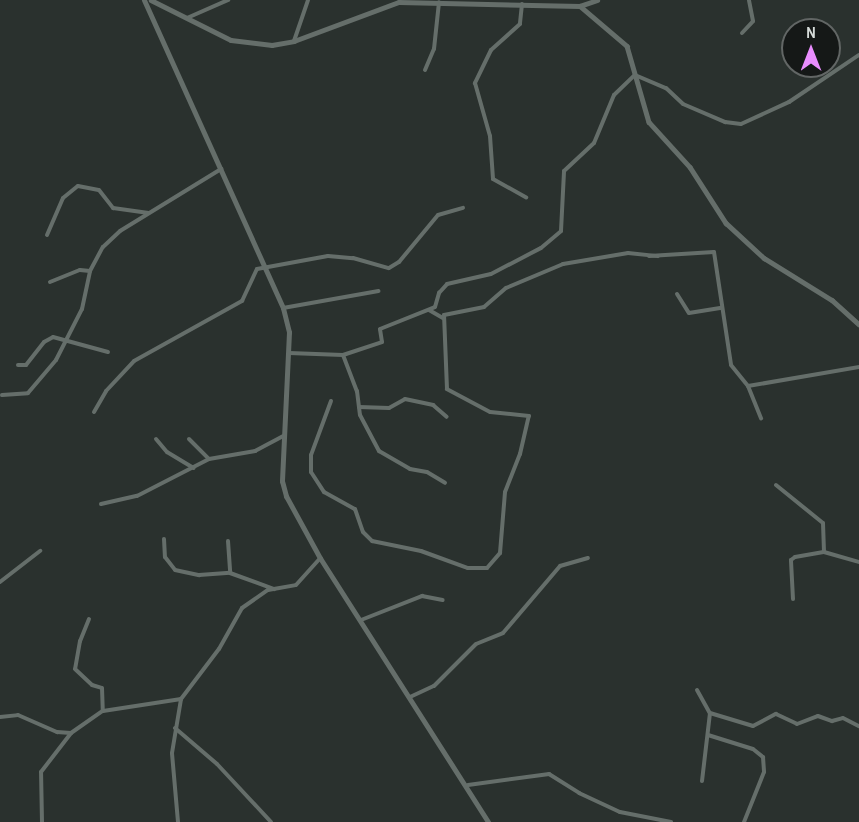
<!DOCTYPE html>
<html>
<head>
<meta charset="utf-8">
<style>
	body { margin:0 }
	#map { position:relative; width:859px; height:822px; overflow:hidden; background:#2a312e; font-family:"Archivo Narrow",sans-serif }
	div>[style] { position:absolute }
	[style*='--x'] { left:calc(var(--x)*1px); top:calc(var(--y)*1px); width:calc(var(--w)*1px); rotate:calc(var(--a)*1deg) }
	.minor>* { height:4px; margin:-2px; padding:0 2px; transform-origin:2px; border-radius:2px; background:#656e6a }
	.tertiary>* { height:4.5px; margin:-2.25px; padding:0 2.25px; transform-origin:2.25px; border-radius:2.25px; background:#656e6a }
	.secondary>* { height:5px; margin:-2.5px; padding:0 2.5px; transform-origin:2.5px; border-radius:2.5px; background:#656e6a }
	span { translate:-50% -50%; white-space:nowrap; text-align:center; line-height:1.15; -webkit-text-stroke:6px #151817; paint-order:stroke }
	.north { position:absolute; left:781px; top:18px; width:60px; height:60px; box-sizing:border-box; background:#151817; border:2px solid #626665; border-radius:50%; rotate:0deg; font-size:16px; font-weight:700; line-height:24px; text-align:center; color:#d6dbd9 }
	.north::after { content:''; display:block; margin:auto; width:21px; height:27px; background:#e98dfe; clip-path:polygon(50% 0,100% 100%,50% 72%,0 100%) }
</style>
</head>
<body>
<div id="map">
	<div class="minor">
		<div style="--x:522;--y:4;--w:20;--a:96"></div>
		<div style="--x:520;--y:24;--w:39;--a:138"></div>
		<div style="--x:491;--y:50;--w:37;--a:116"></div>
		<div style="--x:475;--y:83;--w:55;--a:74.2"></div>
		<div style="--x:490;--y:136;--w:43;--a:86"></div>
		<div style="--x:493;--y:179;--w:38;--a:29"></div>
		<div style="--x:187;--y:18;--w:45;--a:-23.7"></div>
		<div style="--x:742;--y:33;--w:16;--a:-47"></div>
		<div style="--x:753;--y:21;--w:21;--a:-101"></div>
		<div style="--x:294;--y:41;--w:43;--a:-71.1"></div>
		<div style="--x:425;--y:70;--w:23;--a:-67"></div>
		<div style="--x:434;--y:49;--w:47;--a:-83.9"></div>
		<div style="--x:47;--y:235;--w:40;--a:-66.6"></div>
		<div style="--x:63;--y:198;--w:19;--a:-39"></div>
		<div style="--x:78;--y:186;--w:21;--a:11"></div>
		<div style="--x:99;--y:190;--w:23;--a:52"></div>
		<div style="--x:113;--y:208;--w:36;--a:8"></div>
		<div style="--x:649;--y:256;--w:65;--a:-3.5"></div>
		<div style="--x:714;--y:252;--w:114;--a:81.4"></div>
		<div style="--x:731;--y:365;--w:27;--a:51"></div>
		<div style="--x:748;--y:386;--w:35;--a:68"></div>
		<div style="--x:50;--y:282;--w:32;--a:-22"></div>
		<div style="--x:80;--y:270;--w:10;--a:6"></div>
		<div style="--x:677;--y:294;--w:22;--a:58"></div>
		<div style="--x:689;--y:313;--w:33;--a:-9"></div>
		<div style="--x:283;--y:308;--w:97;--a:-10.1"></div>
		<div style="--x:429;--y:310;--w:16;--a:30"></div>
		<div style="--x:289;--y:353;--w:54;--a:2.1"></div>
		<div style="--x:343;--y:355;--w:41;--a:-18.4"></div>
		<div style="--x:382;--y:342;--w:13;--a:-99"></div>
		<div style="--x:380;--y:329;--w:59;--a:-21.8"></div>
		<div style="--x:435;--y:307;--w:15;--a:-74"></div>
		<div style="--x:439;--y:293;--w:12;--a:-48"></div>
		<div style="--x:447;--y:284;--w:45;--a:-12.8"></div>
		<div style="--x:491;--y:274;--w:56;--a:-27.5"></div>
		<div style="--x:541;--y:248;--w:26;--a:-40"></div>
		<div style="--x:561;--y:231;--w:60;--a:-87.1"></div>
		<div style="--x:564;--y:171;--w:41;--a:-43"></div>
		<div style="--x:594;--y:143;--w:52;--a:-67.4"></div>
		<div style="--x:614;--y:95;--w:29;--a:-44"></div>
		<div style="--x:635;--y:75;--w:34;--a:23"></div>
		<div style="--x:666;--y:88;--w:23;--a:43"></div>
		<div style="--x:683;--y:104;--w:46;--a:23.2"></div>
		<div style="--x:725;--y:122;--w:16;--a:7"></div>
		<div style="--x:741;--y:124;--w:53;--a:-24.6"></div>
		<div style="--x:789;--y:102;--w:84;--a:-33.9"></div>
		<div style="--x:343;--y:355;--w:39;--a:69"></div>
		<div style="--x:357;--y:391;--w:24;--a:83"></div>
		<div style="--x:360;--y:415;--w:41;--a:62.2"></div>
		<div style="--x:379;--y:451;--w:36;--a:30"></div>
		<div style="--x:410;--y:469;--w:17;--a:10"></div>
		<div style="--x:427;--y:472;--w:21;--a:31"></div>
		<div style="--x:18;--y:365;--w:8;--a:0"></div>
		<div style="--x:26;--y:365;--w:29;--a:-52"></div>
		<div style="--x:44;--y:342;--w:10;--a:-29"></div>
		<div style="--x:53;--y:337;--w:57;--a:15.3"></div>
		<div style="--x:748;--y:386;--w:113;--a:-9.7"></div>
		<div style="--x:2;--y:395;--w:26;--a:-4"></div>
		<div style="--x:28;--y:393;--w:43;--a:-49.7"></div>
		<div style="--x:56;--y:360;--w:57;--a:-63"></div>
		<div style="--x:82;--y:309;--w:39;--a:-78"></div>
		<div style="--x:90;--y:271;--w:27;--a:-62"></div>
		<div style="--x:103;--y:247;--w:23;--a:-43"></div>
		<div style="--x:120;--y:231;--w:119;--a:-31.5"></div>
		<div style="--x:331;--y:401;--w:58;--a:110.3"></div>
		<div style="--x:311;--y:455;--w:17;--a:90"></div>
		<div style="--x:311;--y:472;--w:24;--a:57"></div>
		<div style="--x:324;--y:492;--w:35;--a:29"></div>
		<div style="--x:355;--y:509;--w:24;--a:71"></div>
		<div style="--x:363;--y:532;--w:13;--a:45"></div>
		<div style="--x:372;--y:541;--w:50;--a:11.5"></div>
		<div style="--x:421;--y:551;--w:50;--a:19.9"></div>
		<div style="--x:468;--y:568;--w:19;--a:0"></div>
		<div style="--x:487;--y:568;--w:20;--a:-49"></div>
		<div style="--x:500;--y:553;--w:61;--a:-85.3"></div>
		<div style="--x:505;--y:492;--w:41;--a:-68.5"></div>
		<div style="--x:520;--y:454;--w:39;--a:-77"></div>
		<div style="--x:529;--y:416;--w:39;--a:-174"></div>
		<div style="--x:490;--y:412;--w:49;--a:-151.9"></div>
		<div style="--x:447;--y:389;--w:74;--a:-92.3"></div>
		<div style="--x:444;--y:315;--w:41;--a:-11.3"></div>
		<div style="--x:484;--y:307;--w:29;--a:-41"></div>
		<div style="--x:506;--y:288;--w:62;--a:-22.8"></div>
		<div style="--x:563;--y:264;--w:66;--a:-9.6"></div>
		<div style="--x:628;--y:253;--w:30;--a:6"></div>
		<div style="--x:359;--y:407;--w:30;--a:2"></div>
		<div style="--x:389;--y:408;--w:18;--a:-29"></div>
		<div style="--x:405;--y:399;--w:29;--a:12"></div>
		<div style="--x:433;--y:405;--w:18;--a:41"></div>
		<div style="--x:94;--y:412;--w:24;--a:-60"></div>
		<div style="--x:106;--y:391;--w:41;--a:-47"></div>
		<div style="--x:134;--y:361;--w:124;--a:-29.1"></div>
		<div style="--x:242;--y:301;--w:35;--a:-65"></div>
		<div style="--x:257;--y:269;--w:72;--a:-10.4"></div>
		<div style="--x:328;--y:256;--w:25;--a:5"></div>
		<div style="--x:353;--y:258;--w:37;--a:16"></div>
		<div style="--x:389;--y:268;--w:12;--a:-31"></div>
		<div style="--x:399;--y:262;--w:61;--a:-50.3"></div>
		<div style="--x:438;--y:215;--w:26;--a:-16"></div>
		<div style="--x:156;--y:439;--w:17;--a:50"></div>
		<div style="--x:167;--y:452;--w:31;--a:31"></div>
		<div style="--x:189;--y:439;--w:28;--a:45"></div>
		<div style="--x:776;--y:485;--w:60;--a:39"></div>
		<div style="--x:823;--y:523;--w:29;--a:88"></div>
		<div style="--x:101;--y:504;--w:37;--a:-13"></div>
		<div style="--x:137;--y:496;--w:81;--a:-27.2"></div>
		<div style="--x:209;--y:459;--w:47;--a:-9.9"></div>
		<div style="--x:255;--y:451;--w:32;--a:-28"></div>
		<div style="--x:164;--y:539;--w:18;--a:87"></div>
		<div style="--x:165;--y:557;--w:16;--a:52"></div>
		<div style="--x:175;--y:570;--w:25;--a:12"></div>
		<div style="--x:199;--y:575;--w:31;--a:-4"></div>
		<div style="--x:228;--y:541;--w:32;--a:86"></div>
		<div style="--x:230;--y:573;--w:47;--a:20"></div>
		<div style="--x:0;--y:582;--w:51;--a:-37.8"></div>
		<div style="--x:793;--y:599;--w:39;--a:-93"></div>
		<div style="--x:791;--y:560;--w:5;--a:-37"></div>
		<div style="--x:795;--y:557;--w:29;--a:-10"></div>
		<div style="--x:824;--y:552;--w:36;--a:16"></div>
		<div style="--x:89;--y:619;--w:24;--a:112"></div>
		<div style="--x:80;--y:641;--w:28;--a:100"></div>
		<div style="--x:75;--y:669;--w:23;--a:43"></div>
		<div style="--x:92;--y:685;--w:10;--a:17"></div>
		<div style="--x:102;--y:688;--w:23;--a:88"></div>
		<div style="--x:361;--y:620;--w:66;--a:-21.5"></div>
		<div style="--x:422;--y:596;--w:21;--a:11"></div>
		<div style="--x:697;--y:690;--w:26;--a:61"></div>
		<div style="--x:710;--y:713;--w:45;--a:16.8"></div>
		<div style="--x:753;--y:726;--w:26;--a:-28"></div>
		<div style="--x:776;--y:714;--w:23;--a:25"></div>
		<div style="--x:797;--y:724;--w:22;--a:-21"></div>
		<div style="--x:818;--y:716;--w:15;--a:20"></div>
		<div style="--x:832;--y:721;--w:11;--a:-15"></div>
		<div style="--x:843;--y:718;--w:18;--a:27"></div>
		<div style="--x:410;--y:697;--w:26;--a:-25"></div>
		<div style="--x:434;--y:686;--w:59;--a:-45"></div>
		<div style="--x:476;--y:644;--w:29;--a:-22"></div>
		<div style="--x:503;--y:633;--w:88;--a:-49.6"></div>
		<div style="--x:560;--y:566;--w:29;--a:-16"></div>
		<div style="--x:0;--y:717;--w:18;--a:-6"></div>
		<div style="--x:18;--y:715;--w:43;--a:23.6"></div>
		<div style="--x:57;--y:732;--w:14;--a:4"></div>
		<div style="--x:175;--y:728;--w:55;--a:40.6"></div>
		<div style="--x:217;--y:764;--w:79;--a:47"></div>
		<div style="--x:708;--y:735;--w:47;--a:17.3"></div>
		<div style="--x:753;--y:749;--w:13;--a:39"></div>
		<div style="--x:763;--y:757;--w:15;--a:86"></div>
		<div style="--x:764;--y:772;--w:54;--a:111.8"></div>
		<div style="--x:702;--y:781;--w:68;--a:-83.3"></div>
		<div style="--x:468;--y:785;--w:82;--a:-7.7"></div>
		<div style="--x:549;--y:774;--w:36;--a:32"></div>
		<div style="--x:579;--y:793;--w:45;--a:24.9"></div>
		<div style="--x:620;--y:812;--w:52;--a:11.1"></div>
		<div style="--x:42;--y:822;--w:50;--a:-91.1"></div>
		<div style="--x:41;--y:772;--w:49;--a:-52.4"></div>
		<div style="--x:71;--y:733;--w:39;--a:-35"></div>
		<div style="--x:103;--y:711;--w:79;--a:-8.7"></div>
		<div style="--x:178;--y:822;--w:69;--a:-95"></div>
		<div style="--x:172;--y:753;--w:55;--a:-80.5"></div>
		<div style="--x:181;--y:699;--w:63;--a:-52.8"></div>
		<div style="--x:219;--y:649;--w:47;--a:-60.7"></div>
		<div style="--x:242;--y:608;--w:32;--a:-35"></div>
		<div style="--x:268;--y:590;--w:28;--a:-10"></div>
		<div style="--x:296;--y:585;--w:36;--a:-48"></div>
	</div>
	<div class="tertiary">
		<div style="--x:151;--y:0;--w:89;--a:26.6"></div>
		<div style="--x:231;--y:40;--w:41;--a:7"></div>
		<div style="--x:272;--y:45;--w:22;--a:-10"></div>
		<div style="--x:294;--y:41;--w:112;--a:-20.4"></div>
		<div style="--x:399;--y:2;--w:181;--a:1.3"></div>
		<div style="--x:580;--y:6;--w:18;--a:-19"></div>
		<div style="--x:580;--y:6;--w:62;--a:40.4"></div>
		<div style="--x:627;--y:46;--w:79;--a:73.9"></div>
		<div style="--x:649;--y:122;--w:61;--a:47.7"></div>
		<div style="--x:690;--y:167;--w:67;--a:57.3"></div>
		<div style="--x:726;--y:223;--w:52;--a:42.6"></div>
		<div style="--x:764;--y:258;--w:80;--a:31.7"></div>
		<div style="--x:832;--y:300;--w:36;--a:42"></div>
	</div>
	<div class="secondary">
		<div style="--x:144;--y:0;--w:338;--a:65.7"></div>
		<div style="--x:283;--y:308;--w:25;--a:76"></div>
		<div style="--x:289;--y:332;--w:149;--a:92.7"></div>
		<div style="--x:282;--y:481;--w:16;--a:75"></div>
		<div style="--x:286;--y:496;--w:71;--a:61.3"></div>
		<div style="--x:320;--y:558;--w:313;--a:57.5"></div>
	</div>
	<div class="north">N</div>
</div>
</body>
</html>
